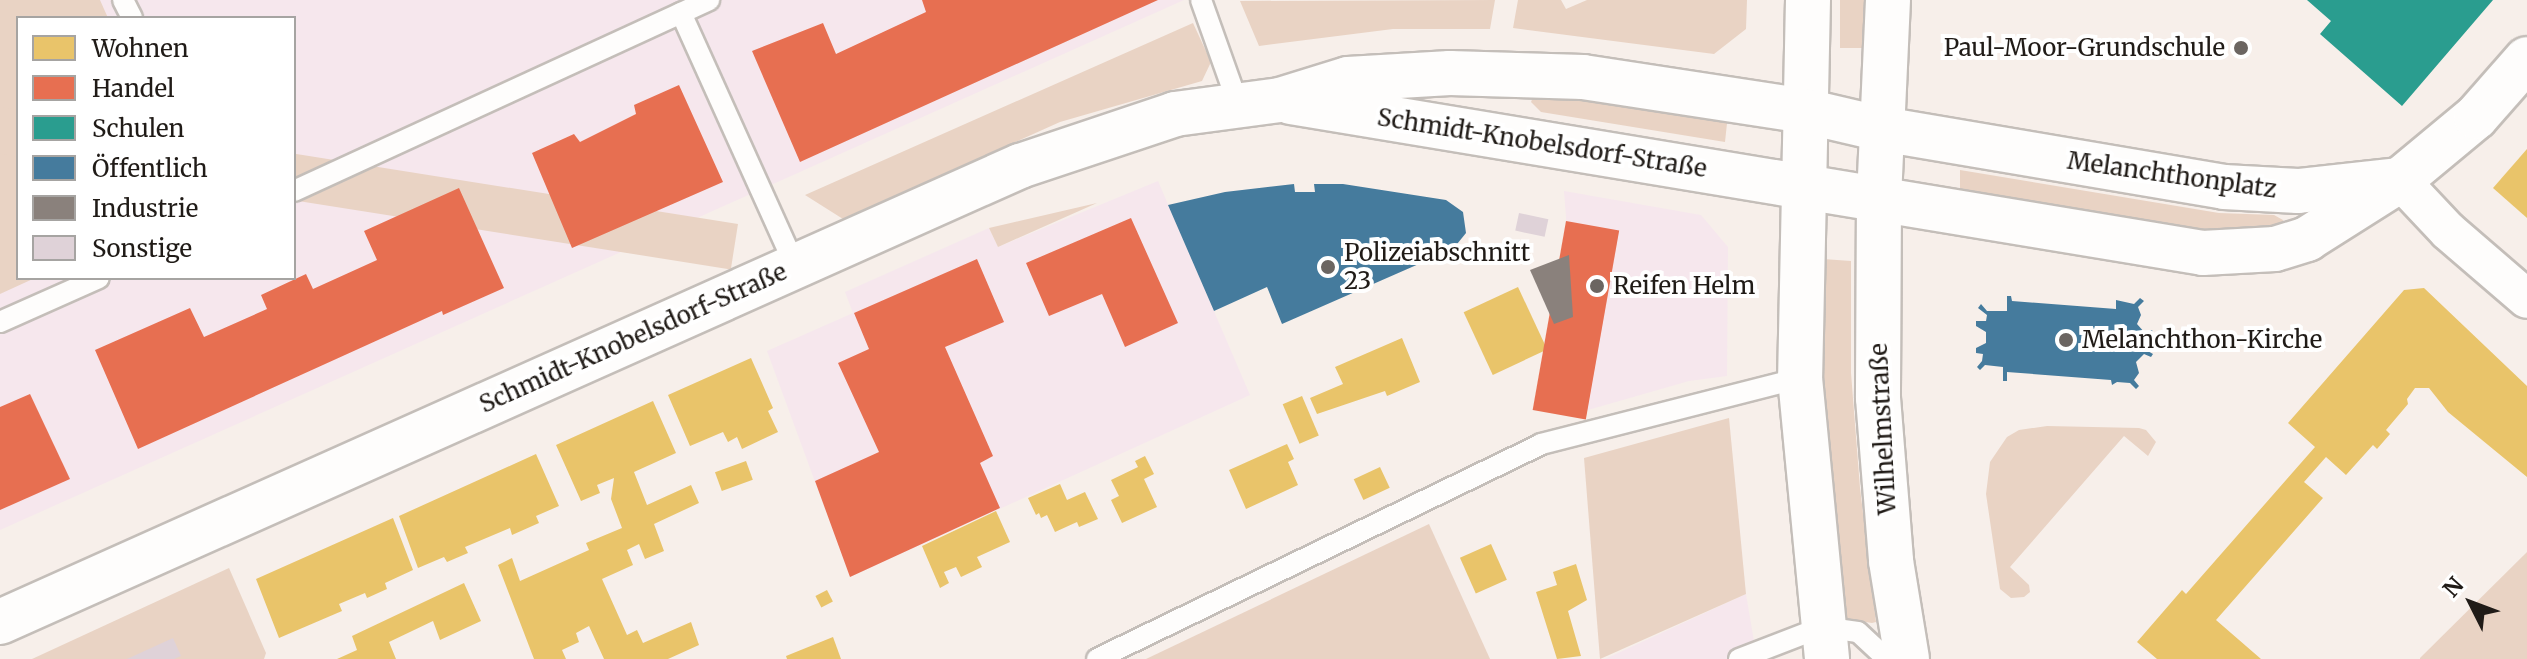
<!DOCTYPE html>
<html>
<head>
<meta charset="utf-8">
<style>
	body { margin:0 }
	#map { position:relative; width:2527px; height:659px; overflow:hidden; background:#f7efea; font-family:Merriweather,serif }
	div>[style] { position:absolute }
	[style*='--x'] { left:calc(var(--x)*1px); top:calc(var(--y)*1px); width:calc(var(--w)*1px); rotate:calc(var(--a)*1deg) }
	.commercial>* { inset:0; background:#f6e7ed }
	.green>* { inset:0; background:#e9d3c4; transform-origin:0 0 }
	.homes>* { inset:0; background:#e9c46a; transform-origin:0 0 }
	.shops>* { inset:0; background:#e76f51; transform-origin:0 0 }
	.schools>* { inset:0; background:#2a9d8f }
	.public>* { inset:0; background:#457b9d }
	.industry>* { inset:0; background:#8a817c }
	.building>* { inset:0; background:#dfd2d8; transform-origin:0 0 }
	.roads { filter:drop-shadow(2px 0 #c4beb9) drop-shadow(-2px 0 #c4beb9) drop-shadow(0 2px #c4beb9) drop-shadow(0 -2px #c4beb9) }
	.lane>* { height:20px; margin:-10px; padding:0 10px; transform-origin:10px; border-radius:10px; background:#fefdfc }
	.street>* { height:38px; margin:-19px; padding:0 19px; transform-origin:19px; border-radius:19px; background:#fefdfc }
	.secondary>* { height:44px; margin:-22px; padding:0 22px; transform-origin:22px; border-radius:22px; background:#fefdfc }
	.dots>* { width:22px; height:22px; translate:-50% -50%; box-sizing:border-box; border:4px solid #fff; border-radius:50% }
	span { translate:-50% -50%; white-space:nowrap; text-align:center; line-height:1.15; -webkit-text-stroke:8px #fff; paint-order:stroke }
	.poi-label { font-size:24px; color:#201b17 }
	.right { translate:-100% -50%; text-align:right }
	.left { translate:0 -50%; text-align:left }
	.street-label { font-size:24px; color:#201b17 }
	.legend { position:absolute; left:16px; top:16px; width:280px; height:264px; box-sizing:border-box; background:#fff; border:2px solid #a6a4a2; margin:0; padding:10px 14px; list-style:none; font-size:24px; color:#201b17 }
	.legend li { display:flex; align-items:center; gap:16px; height:40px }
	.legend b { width:40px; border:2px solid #a6a4a2 }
	.north { position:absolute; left:2431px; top:563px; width:80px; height:80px; -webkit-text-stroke:6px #fff; paint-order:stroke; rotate:312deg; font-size:22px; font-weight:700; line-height:32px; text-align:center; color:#201b17 }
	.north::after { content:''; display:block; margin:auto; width:28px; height:36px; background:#201b17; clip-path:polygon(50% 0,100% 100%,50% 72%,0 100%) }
</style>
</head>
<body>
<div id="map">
	<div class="commercial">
		<div style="clip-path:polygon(evenodd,0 0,1184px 0,0 530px,0 0,18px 18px,294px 18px,294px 278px,18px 278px,18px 18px)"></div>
		<div style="clip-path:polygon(1158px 181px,1250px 395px,850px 577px,767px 351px,853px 313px,845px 292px,989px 228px,998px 247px)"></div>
		<div style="clip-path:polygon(1564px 191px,1701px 215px,1728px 247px,1727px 376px,1689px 381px,1581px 412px)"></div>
		<div style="clip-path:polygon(1746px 594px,1757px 659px,1605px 659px)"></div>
	</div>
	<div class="green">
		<div style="clip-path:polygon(0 0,100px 0,108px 18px,18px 18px,18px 278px,35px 278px,0 294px)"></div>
		<div style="clip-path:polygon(1495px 0,1490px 29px,1393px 29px,1259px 46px,1240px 1px)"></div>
		<div style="clip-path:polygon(1518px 0,1561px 0,1566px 9px,1587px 0,1747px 0,1746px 29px,1714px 54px,1513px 28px)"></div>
		<div style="left:1840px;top:0;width:25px;height:48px"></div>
		<div style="clip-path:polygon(1193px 23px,1211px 62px,1202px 81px,1060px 122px,843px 219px,805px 195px)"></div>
		<div style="clip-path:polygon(1536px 90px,1728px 114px,1725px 142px,1541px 112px,1531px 102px)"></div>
		<div style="clip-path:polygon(1960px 170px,2219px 213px,2274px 215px,2283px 220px,2284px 228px,2234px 236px,1960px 198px)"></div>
		<div style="clip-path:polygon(1097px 203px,998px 247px,989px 228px)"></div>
		<div style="left:738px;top:224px;width:46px;height:809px;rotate:99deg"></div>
		<div style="clip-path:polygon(1823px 259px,1851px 261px,1851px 373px,1860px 488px,1876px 622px,1872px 623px,1846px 619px,1827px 458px,1822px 362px)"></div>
		<div style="clip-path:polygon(1729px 418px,1746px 594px,1600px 659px,1584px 458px)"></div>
		<div style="clip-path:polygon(2047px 426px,2139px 428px,2146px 430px,2156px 442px,2148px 456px,2124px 436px,2010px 567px,2029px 585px,2030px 592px,2024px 597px,2011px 598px,2000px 589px,1986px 494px,1990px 462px,2007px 437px,2019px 430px)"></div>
		<div style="clip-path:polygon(1429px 524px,1490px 659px,1146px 659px)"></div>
		<div style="clip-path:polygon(2527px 552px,2527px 659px,2420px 659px,2420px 658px)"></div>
		<div style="clip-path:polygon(229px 568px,266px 653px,264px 659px,32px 659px)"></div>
	</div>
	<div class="homes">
		<div style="clip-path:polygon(2527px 149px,2527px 218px,2493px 188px)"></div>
		<div style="left:1518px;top:287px;width:69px;height:60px;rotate:65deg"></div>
		<div style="clip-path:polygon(2424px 288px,2527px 386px,2527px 477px,2448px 412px,2429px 388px,2415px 388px,2407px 399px,2408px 404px,2386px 430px,2390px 434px,2377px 449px,2373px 445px,2346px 475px,2326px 457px,2304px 482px,2323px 498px,2216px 620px,2261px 659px,2157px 659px,2137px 642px,2182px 590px,2186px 594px,2315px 447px,2288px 423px,2404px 290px)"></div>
		<div style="clip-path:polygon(1402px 338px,1420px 382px,1387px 396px,1385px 391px,1317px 414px,1310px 398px,1343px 384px,1335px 367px)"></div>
		<div style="clip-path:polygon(751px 358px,773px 408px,768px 411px,778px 432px,742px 449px,737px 437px,728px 442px,723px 432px,690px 446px,668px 395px)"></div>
		<div style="left:1302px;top:396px;width:43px;height:21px;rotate:67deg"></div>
		<div style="clip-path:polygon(653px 401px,676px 453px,634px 472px,647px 505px,691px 485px,699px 503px,654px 524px,664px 551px,645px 559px,639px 544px,627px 550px,633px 565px,602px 579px,627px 635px,637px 630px,643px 643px,691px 622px,699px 645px,668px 659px,604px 659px,589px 626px,576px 633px,579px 642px,562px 650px,566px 659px,534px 659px,498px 565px,512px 558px,520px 581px,589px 550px,586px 543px,622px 528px,611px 499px,614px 478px,597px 485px,600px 493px,581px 501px,556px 445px)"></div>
		<div style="clip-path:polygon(1287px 444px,1294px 459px,1288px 462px,1298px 485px,1246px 509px,1229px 470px)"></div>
		<div style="clip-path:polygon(536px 454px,559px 506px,536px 516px,539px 523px,512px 535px,510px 528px,465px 547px,468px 553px,447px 562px,444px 557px,418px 568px,399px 516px)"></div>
		<div style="clip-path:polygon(1145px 456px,1154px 474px,1144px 479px,1157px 507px,1122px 523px,1111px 500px,1119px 496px,1111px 480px,1138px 467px,1135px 461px)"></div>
		<div style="left:746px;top:461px;width:20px;height:33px;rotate:70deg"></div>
		<div style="left:1380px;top:467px;width:23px;height:29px;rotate:65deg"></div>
		<div style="clip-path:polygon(1060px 484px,1067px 500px,1085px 492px,1098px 519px,1079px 527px,1077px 522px,1055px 532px,1047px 515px,1041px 518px,1039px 513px,1036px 515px,1028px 498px)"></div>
		<div style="clip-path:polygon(996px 511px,1010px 542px,977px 557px,982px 567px,961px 577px,956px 567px,944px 572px,949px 583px,940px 588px,922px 546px)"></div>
		<div style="clip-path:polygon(393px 518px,413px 570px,385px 583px,387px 589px,367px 598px,365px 593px,339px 604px,342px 611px,279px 638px,256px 579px)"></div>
		<div style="left:1491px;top:544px;width:39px;height:34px;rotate:66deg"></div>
		<div style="clip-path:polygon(1576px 564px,1587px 600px,1568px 611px,1581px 656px,1557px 659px,1536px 592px,1557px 585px,1553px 572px)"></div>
		<div style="clip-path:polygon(464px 583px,481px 621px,440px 640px,433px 621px,389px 642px,396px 659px,337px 659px,357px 650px,352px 636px)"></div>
		<div style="left:827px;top:590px;width:13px;height:13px;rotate:63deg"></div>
		<div style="clip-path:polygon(833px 637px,841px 659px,787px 659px,786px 656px)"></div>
	</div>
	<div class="shops">
		<div style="clip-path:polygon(922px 0,1158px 0,800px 162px,752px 51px,823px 23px,836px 54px,926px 12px)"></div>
		<div style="clip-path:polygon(679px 85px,723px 182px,572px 248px,532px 153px,574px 134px,580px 142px,636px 114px,634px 105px)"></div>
		<div style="clip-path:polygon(459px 188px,504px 288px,443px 315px,442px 311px,138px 449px,95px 350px,190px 308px,204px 337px,267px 309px,261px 295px,306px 274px,313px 289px,377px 260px,364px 231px)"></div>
		<div style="clip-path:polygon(1131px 218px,1178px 323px,1125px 347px,1102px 294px,1049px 316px,1026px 263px)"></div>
		<div style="left:1566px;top:221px;width:54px;height:192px;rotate:10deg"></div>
		<div style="clip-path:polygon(977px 259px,1004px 322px,945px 347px,993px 456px,980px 463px,1000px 508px,850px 577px,815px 481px,879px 452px,838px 363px,869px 349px,854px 313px)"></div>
		<div style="clip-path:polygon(30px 394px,70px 479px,0 510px,0 407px)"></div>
	</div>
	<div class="schools">
		<div style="clip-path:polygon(2307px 0,2493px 0,2402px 106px,2320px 34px,2331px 21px)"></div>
	</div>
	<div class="public">
		<div style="clip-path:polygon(1294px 184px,1295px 192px,1315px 192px,1314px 184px,1343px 184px,1446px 200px,1463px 212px,1466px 233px,1453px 249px,1282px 324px,1267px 287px,1214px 311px,1168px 205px,1225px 192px)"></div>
		<div style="clip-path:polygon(2007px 296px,2011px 296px,2012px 301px,2116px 309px,2116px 300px,2134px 304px,2140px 298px,2144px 301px,2138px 307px,2141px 315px,2137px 324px,2145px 333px,2152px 330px,2154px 335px,2147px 338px,2146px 350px,2153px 354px,2151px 357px,2144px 354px,2136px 362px,2139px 373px,2134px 380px,2139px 386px,2136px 389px,2130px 383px,2117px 382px,2112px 385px,2111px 380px,2007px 372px,2007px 381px,2003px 381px,2003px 367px,1985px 365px,1980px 370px,1977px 367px,1982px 361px,1983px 354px,1976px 353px,1976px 348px,1986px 343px,1986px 332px,1976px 326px,1976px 321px,1986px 321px,1987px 315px,1978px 308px,1981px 304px,1987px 311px,2007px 311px)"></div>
	</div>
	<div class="industry">
		<div style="clip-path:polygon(1569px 255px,1573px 317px,1554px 324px,1530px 270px)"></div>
	</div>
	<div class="building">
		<div style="left:1519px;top:213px;width:30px;height:18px;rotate:12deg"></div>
		<div style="clip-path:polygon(173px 638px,181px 656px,174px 659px,127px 659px)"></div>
	</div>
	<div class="roads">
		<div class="lane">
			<div style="--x:123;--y:0;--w:20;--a:63"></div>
			<div style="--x:1201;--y:0;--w:110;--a:70.4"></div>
			<div style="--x:681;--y:13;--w:277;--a:65.7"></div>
			<div style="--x:294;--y:191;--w:457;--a:-24.7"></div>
			<div style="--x:0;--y:322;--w:108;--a:-24"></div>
			<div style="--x:1097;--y:659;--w:493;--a:-25.8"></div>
			<div style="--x:1541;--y:444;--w:267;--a:-14.3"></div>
			<div style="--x:1739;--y:659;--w:89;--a:-21.1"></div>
			<div style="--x:1822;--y:627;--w:36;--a:8"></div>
			<div style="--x:1858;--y:632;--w:40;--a:43"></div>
		</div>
		<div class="street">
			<div style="--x:2400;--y:180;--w:70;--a:46.7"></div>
			<div style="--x:2448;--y:231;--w:104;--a:40.7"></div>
		</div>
		<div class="secondary">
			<div style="--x:1808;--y:0;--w:378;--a:91.2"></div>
			<div style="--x:1800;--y:378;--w:282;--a:84.5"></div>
			<div style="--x:1888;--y:0;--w:198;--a:92.6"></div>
			<div style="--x:1879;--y:198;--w:200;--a:90.3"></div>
			<div style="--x:1878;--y:398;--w:164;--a:85.4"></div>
			<div style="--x:1891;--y:561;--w:99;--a:80.7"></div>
			<div style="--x:1291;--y:102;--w:924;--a:9.4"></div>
			<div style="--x:2203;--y:253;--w:72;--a:-3.2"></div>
			<div style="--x:2275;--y:249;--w:34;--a:-17"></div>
			<div style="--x:2307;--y:239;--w:110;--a:-32.4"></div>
			<div style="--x:2400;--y:180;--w:99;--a:-39.7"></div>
			<div style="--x:2476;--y:117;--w:77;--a:-48.7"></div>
			<div style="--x:0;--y:622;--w:1117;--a:-24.09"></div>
			<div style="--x:1020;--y:166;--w:163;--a:-18.5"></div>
			<div style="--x:1175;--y:114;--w:106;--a:-7.6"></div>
			<div style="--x:1280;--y:100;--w:71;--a:-17.2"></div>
			<div style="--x:1348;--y:79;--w:102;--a:-3.4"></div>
			<div style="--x:1450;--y:73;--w:133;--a:1.7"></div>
			<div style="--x:1583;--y:77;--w:225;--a:8.7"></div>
			<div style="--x:1805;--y:111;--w:79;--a:13.2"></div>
			<div style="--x:1882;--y:129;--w:347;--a:9.6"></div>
			<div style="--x:2224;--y:187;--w:74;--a:3.1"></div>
			<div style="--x:2298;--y:191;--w:103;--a:-6.2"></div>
		</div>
	</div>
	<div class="dots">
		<div style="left:2241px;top:48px;background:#6b6561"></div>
		<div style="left:1328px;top:267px;background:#6b6561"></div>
		<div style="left:1597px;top:286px;background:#6b6561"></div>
		<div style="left:2066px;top:340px;background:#6b6561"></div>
	</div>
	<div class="poi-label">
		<span class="right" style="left:2225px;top:48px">Paul-Moor-Grundschule</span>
		<span class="left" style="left:1344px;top:267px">Polizeiabschnitt<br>23</span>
		<span class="left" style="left:1613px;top:286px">Reifen Helm</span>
		<span class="left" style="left:2082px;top:340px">Melanchthon-Kirche</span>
	</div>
	<div class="street-label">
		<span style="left:1542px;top:143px;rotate:9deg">Schmidt-Knobelsdorf-Straße</span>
		<span style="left:2172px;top:175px;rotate:8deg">Melanchthonplatz</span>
		<span style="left:633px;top:338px;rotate:-24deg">Schmidt-Knobelsdorf-Straße</span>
		<span style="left:1883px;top:429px;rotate:-93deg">Wilhelmstraße</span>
	</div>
	<ul class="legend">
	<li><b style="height:22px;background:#e9c46a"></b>Wohnen</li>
	<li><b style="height:22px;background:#e76f51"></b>Handel</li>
	<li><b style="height:22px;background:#2a9d8f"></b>Schulen</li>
	<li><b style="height:22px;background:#457b9d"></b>Öffentlich</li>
	<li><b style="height:22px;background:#8a817c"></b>Industrie</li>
	<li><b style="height:22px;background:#dfd2d8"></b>Sonstige</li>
	</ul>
	<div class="north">N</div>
</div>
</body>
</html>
